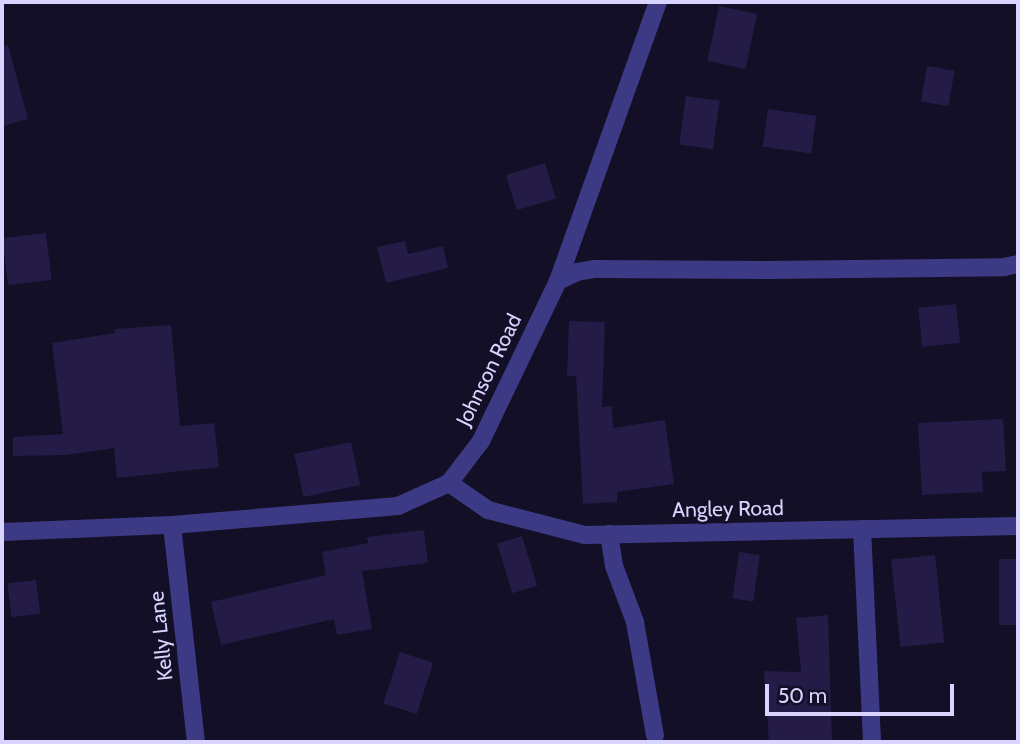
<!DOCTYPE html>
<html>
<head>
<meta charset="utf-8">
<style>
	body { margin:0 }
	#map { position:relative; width:1020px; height:744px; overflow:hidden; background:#130f26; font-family:Cabin,sans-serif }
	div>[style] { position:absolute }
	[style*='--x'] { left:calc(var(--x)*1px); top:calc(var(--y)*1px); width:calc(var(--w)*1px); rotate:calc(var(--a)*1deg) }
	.building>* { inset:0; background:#241b47; transform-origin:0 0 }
	.minor>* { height:18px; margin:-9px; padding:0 9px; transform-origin:9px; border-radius:9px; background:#3d3a85 }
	span { translate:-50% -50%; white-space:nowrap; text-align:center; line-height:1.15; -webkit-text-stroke:5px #130f26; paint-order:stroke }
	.street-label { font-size:21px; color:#d9d4ff }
	.frame { position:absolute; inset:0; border:4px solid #d9d4ff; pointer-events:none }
	.scale { position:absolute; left:765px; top:684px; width:189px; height:32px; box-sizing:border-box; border:4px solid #d9d4ff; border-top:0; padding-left:9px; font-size:21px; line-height:24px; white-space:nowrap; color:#d9d4ff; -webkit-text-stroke:5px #130f26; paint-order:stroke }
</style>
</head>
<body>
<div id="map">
	<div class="building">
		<div style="left:719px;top:6px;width:39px;height:56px;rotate:12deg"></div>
		<div style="clip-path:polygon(8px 45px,28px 119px,2px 126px,2px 46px)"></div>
		<div style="left:927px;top:66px;width:28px;height:36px;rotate:10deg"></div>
		<div style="left:686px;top:96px;width:34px;height:49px;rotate:8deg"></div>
		<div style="left:768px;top:109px;width:49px;height:38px;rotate:8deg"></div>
		<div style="left:545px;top:163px;width:37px;height:41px;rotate:73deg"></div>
		<div style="left:46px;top:233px;width:47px;height:44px;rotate:83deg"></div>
		<div style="clip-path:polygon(405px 241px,408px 254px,443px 246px,448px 268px,386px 283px,377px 247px)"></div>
		<div style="left:956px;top:304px;width:39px;height:38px;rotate:84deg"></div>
		<div style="clip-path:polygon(569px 321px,605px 322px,602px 407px,612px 406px,613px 428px,665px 420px,674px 484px,617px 492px,617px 502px,583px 504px,576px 376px,567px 376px)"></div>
		<div style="clip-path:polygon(171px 325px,180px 426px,214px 423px,219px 467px,117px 478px,114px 448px,66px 455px,13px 456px,13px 437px,63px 434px,52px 343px,115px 333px,114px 329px)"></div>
		<div style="clip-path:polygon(1003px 419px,1006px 471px,982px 472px,983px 492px,922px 495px,918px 423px)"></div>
		<div style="left:351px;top:442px;width:44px;height:58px;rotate:78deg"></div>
		<div style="clip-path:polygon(424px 530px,428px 563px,362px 571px,372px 629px,337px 635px,334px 619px,221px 645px,211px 602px,326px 575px,322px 552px,368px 543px,367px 537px)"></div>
		<div style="left:522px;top:536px;width:52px;height:26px;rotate:73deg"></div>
		<div style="left:739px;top:552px;width:21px;height:47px;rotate:8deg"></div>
		<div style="left:935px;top:555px;width:88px;height:44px;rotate:84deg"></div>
		<div style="left:1018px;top:559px;width:66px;height:19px;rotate:90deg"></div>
		<div style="left:36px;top:580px;width:34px;height:29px;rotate:83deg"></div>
		<div style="clip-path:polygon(828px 615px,832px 742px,769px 742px,764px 671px,801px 672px,796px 618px)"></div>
		<div style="left:400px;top:652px;width:35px;height:54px;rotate:18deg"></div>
	</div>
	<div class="minor">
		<div style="--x:558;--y:281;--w:296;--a:-70.3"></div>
		<div style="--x:449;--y:483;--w:47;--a:34.7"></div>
		<div style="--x:488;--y:510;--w:100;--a:14.5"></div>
		<div style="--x:585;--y:535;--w:433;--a:-1.2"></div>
		<div style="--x:172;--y:525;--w:218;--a:83.7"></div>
		<div style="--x:862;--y:529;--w:213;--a:87.3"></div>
		<div style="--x:2;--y:532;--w:170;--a:-2.4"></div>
		<div style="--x:172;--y:525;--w:227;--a:-4.8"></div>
		<div style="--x:398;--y:506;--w:56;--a:-24.3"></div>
		<div style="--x:449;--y:483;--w:53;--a:-52.7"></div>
		<div style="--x:481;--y:441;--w:178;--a:-64.3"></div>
		<div style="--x:558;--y:281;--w:21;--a:-25"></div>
		<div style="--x:577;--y:272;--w:17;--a:-10"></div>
		<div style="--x:594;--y:269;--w:175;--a:0.3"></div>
		<div style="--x:769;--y:270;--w:235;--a:-0.7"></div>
		<div style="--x:1004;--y:267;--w:14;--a:-12"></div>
		<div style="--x:609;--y:534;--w:32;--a:81"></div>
		<div style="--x:614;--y:566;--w:60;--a:69.4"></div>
		<div style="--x:635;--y:622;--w:115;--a:80"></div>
	</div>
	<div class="street-label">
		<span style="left:489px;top:370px;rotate:-64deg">Johnson Road</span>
		<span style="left:728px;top:509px;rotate:-1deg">Angley Road</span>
		<span style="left:161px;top:636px;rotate:-96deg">Kelly Lane</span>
	</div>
	<div class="frame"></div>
	<div class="scale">50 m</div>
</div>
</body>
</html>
